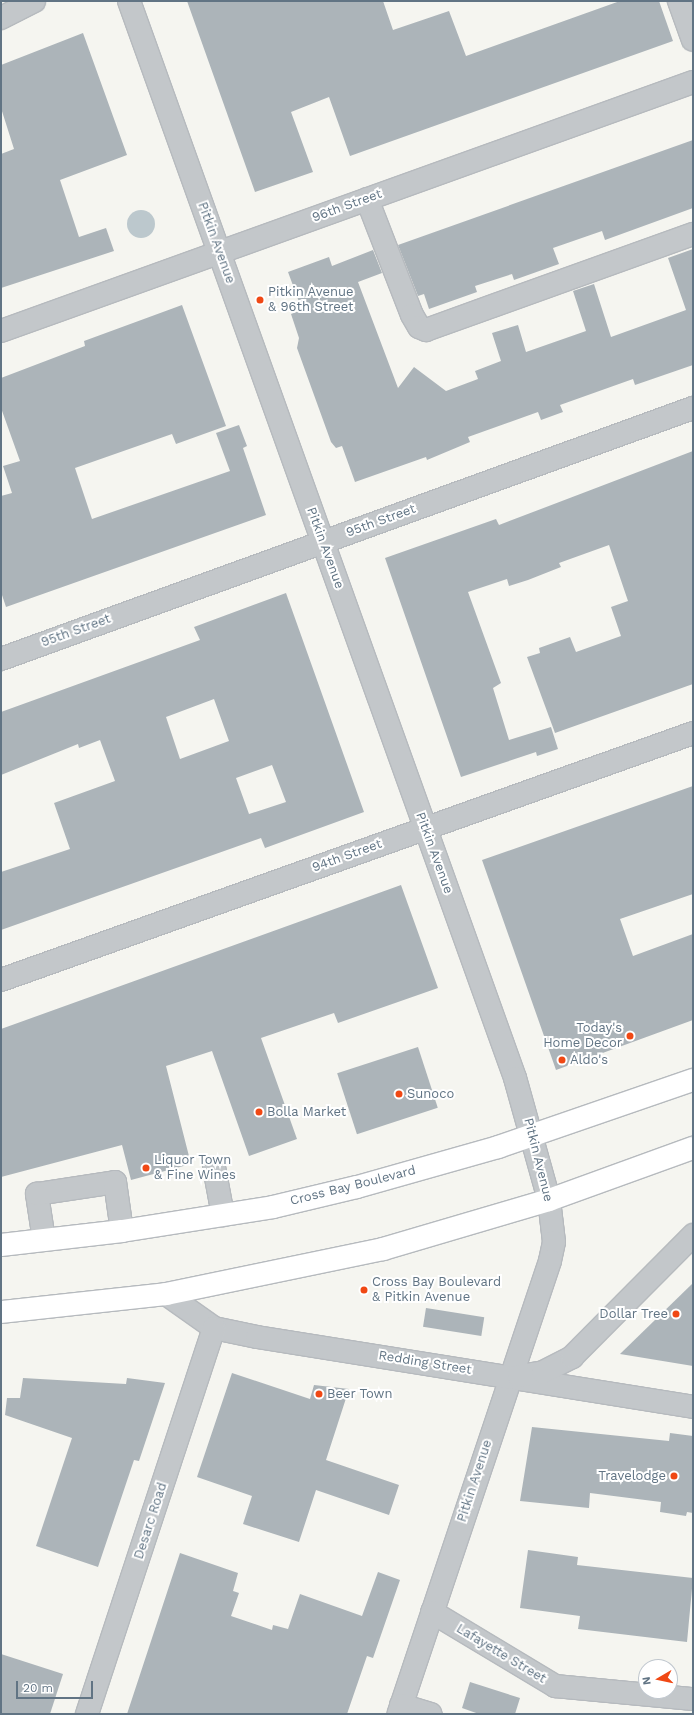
<!DOCTYPE html>
<html>
<head>
<meta charset="utf-8">
<style>
	body { margin:0 }
	#map { position:relative; width:694px; height:1715px; overflow:hidden; background:#f5f5f0; font-family:"Work Sans",sans-serif }
	div>[style] { position:absolute }
	[style*='--x'] { left:calc(var(--x)*1px); top:calc(var(--y)*1px); width:calc(var(--w)*1px); rotate:calc(var(--a)*1deg) }
	.water>* { inset:0; background:#bcc8cd }
	.round { border-radius:50% }
	.building>* { inset:0; background:#acb4b9; transform-origin:0 0 }
	.roads { filter:drop-shadow(1px 0 #b6babe) drop-shadow(-1px 0 #b6babe) drop-shadow(0 1px #b6babe) drop-shadow(0 -1px #b6babe) }
	.minor>* { height:22px; margin:-11px; padding:0 11px; transform-origin:11px; border-radius:11px; background:#c3c7ca }
	.major>* { height:22px; margin:-11px; padding:0 11px; transform-origin:11px; border-radius:11px; background:#fff }
	.dots>* { width:11px; height:11px; translate:-50% -50%; box-sizing:border-box; border:2px solid #fff; border-radius:50% }
	span { translate:-50% -50%; white-space:nowrap; text-align:center; line-height:1.15; -webkit-text-stroke:4px #fff; paint-order:stroke }
	.street-label { font-size:13px; color:#617484 }
	.poi-label { font-size:13px; color:#617484 }
	.left { translate:0 -50%; text-align:left }
	.right { translate:-100% -50%; text-align:right }
	.frame { position:absolute; inset:0; border:2px solid #617484; pointer-events:none }
	.north { position:absolute; left:638px; top:1659px; width:40px; height:40px; box-sizing:border-box; background:#fff; border:1px solid #c0c7ce; border-radius:50%; rotate:261deg; font-size:11px; font-weight:700; line-height:16px; text-align:center; color:#617484 }
	.north::after { content:''; display:block; margin:auto; width:14px; height:18px; background:#f04814; clip-path:polygon(50% 0,100% 100%,50% 72%,0 100%) }
	.scale { position:absolute; left:16px; top:1681px; width:77px; height:18px; box-sizing:border-box; border:2px solid #617484; border-top:0; padding-left:5px; font-size:12px; line-height:14px; white-space:nowrap; color:#617484; -webkit-text-stroke:3px #fff; paint-order:stroke }
</style>
</head>
<body>
<div id="map">
	<div class="water">
		<div class="round" style="left:127px;top:210px;width:28px;height:28px"></div>
	</div>
	<div class="building">
		<div style="clip-path:polygon(187px 1px,383px 1px,393px 30px,449px 11px,466px 56px,620px 1px,659px 1px,673px 41px,350px 156px,329px 97px,291px 112px,313px 172px,255px 192px)"></div>
		<div style="clip-path:polygon(83px 33px,127px 155px,60px 180px,79px 237px,106px 228px,114px 251px,1px 288px,1px 154px,14px 149px,1px 108px,1px 65px)"></div>
		<div style="clip-path:polygon(693px 140px,693px 208px,605px 240px,602px 231px,553px 248px,559px 264px,514px 280px,512px 274px,475px 286px,477px 292px,429px 309px,424px 294px,418px 296px,398px 245px)"></div>
		<div style="clip-path:polygon(693px 249px,693px 365px,635px 385px,633px 379px,560px 405px,563px 412px,541px 420px,538px 412px,468px 437px,470px 442px,427px 460px,426px 457px,355px 482px,342px 446px,336px 448px,331px 442px,297px 348px,299px 338px,291px 314px,302px 310px,288px 272px,329px 257px,332px 266px,373px 250px,382px 273px,358px 282px,398px 388px,414px 367px,446px 391px,478px 379px,475px 371px,501px 361px,492px 333px,518px 325px,526px 352px,586px 331px,573px 291px,594px 284px,611px 337px,686px 310px,668px 258px)"></div>
		<div style="clip-path:polygon(182px 305px,226px 426px,176px 444px,172px 434px,75px 468px,92px 519px,230px 471px,216px 433px,239px 425px,247px 446px,243px 448px,266px 515px,6px 607px,1px 592px,1px 496px,12px 493px,3px 466px,20px 461px,1px 408px,1px 378px,85px 346px,84px 341px)"></div>
		<div style="clip-path:polygon(693px 451px,693px 684px,555px 733px,527px 657px,540px 653px,539px 648px,570px 637px,576px 652px,621px 636px,611px 607px,628px 601px,609px 545px,559px 563px,561px 567px,528px 580px,509px 586px,507px 579px,468px 592px,501px 683px,493px 688px,509px 740px,551px 727px,558px 749px,537px 756px,536px 752px,461px 777px,385px 558px,496px 519px,499px 525px)"></div>
		<div style="clip-path:polygon(evenodd,286px 593px,364px 812px,265px 848px,261px 838px,1px 930px,1px 872px,70px 849px,54px 803px,115px 781px,100px 740px,79px 748px,78px 744px,1px 775px,1px 712px,200px 640px,194px 627px,286px 593px,214px 699px,229px 741px,180px 759px,166px 717px,214px 699px,286px 593px,272px 765px,286px 802px,249px 814px,236px 778px,272px 765px)"></div>
		<div style="clip-path:polygon(693px 786px,693px 894px,620px 919px,633px 956px,693px 934px,693px 1020px,556px 1070px,482px 860px)"></div>
		<div style="clip-path:polygon(401px 885px,438px 988px,338px 1023px,334px 1013px,261px 1038px,297px 1139px,249px 1156px,212px 1051px,166px 1066px,191px 1164px,131px 1180px,122px 1145px,1px 1177px,1px 1029px)"></div>
		<div style="left:418px;top:1047px;width:64px;height:85px;rotate:72deg"></div>
		<div style="clip-path:polygon(693px 1283px,693px 1366px,620px 1354px)"></div>
		<div style="left:426px;top:1308px;width:59px;height:19px;rotate:9deg"></div>
		<div style="clip-path:polygon(232px 1373px,310px 1399px,314px 1385px,349px 1389px,326px 1460px,399px 1485px,389px 1515px,316px 1490px,299px 1542px,243px 1524px,252px 1496px,197px 1477px)"></div>
		<div style="clip-path:polygon(23px 1378px,126px 1384px,127px 1378px,165px 1383px,139px 1461px,134px 1460px,98px 1567px,36px 1546px,72px 1438px,5px 1415px,7px 1398px,20px 1398px)"></div>
		<div style="clip-path:polygon(532px 1427px,669px 1441px,670px 1433px,693px 1436px,693px 1513px,687px 1512px,686px 1516px,660px 1512px,661px 1502px,590px 1493px,589px 1508px,520px 1501px)"></div>
		<div style="clip-path:polygon(528px 1550px,578px 1557px,577px 1565px,693px 1578px,687px 1642px,578px 1629px,580px 1616px,520px 1608px)"></div>
		<div style="clip-path:polygon(180px 1553px,238px 1573px,233px 1591px,239px 1593px,231px 1616px,272px 1630px,273px 1625px,288px 1629px,300px 1594px,362px 1616px,378px 1572px,400px 1580px,373px 1658px,367px 1656px,347px 1714px,127px 1714px)"></div>
		<div style="clip-path:polygon(1px 1654px,63px 1674px,50px 1714px,1px 1714px)"></div>
		<div style="clip-path:polygon(470px 1682px,520px 1698px,515px 1714px,479px 1714px,462px 1708px)"></div>
	</div>
	<div class="roads">
		<div class="minor">
			<div style="--x:129;--y:1;--w:1144;--a:70.28"></div>
			<div style="--x:515;--y:1078;--w:127;--a:74.4"></div>
			<div style="--x:549;--y:1200;--w:42;--a:83.2"></div>
			<div style="--x:554;--y:1242;--w:19;--a:102"></div>
			<div style="--x:550;--y:1261;--w:478;--a:108.5"></div>
			<div style="--x:679;--y:1;--w:41;--a:70.3"></div>
			<div style="--x:1;--y:18;--w:37;--a:-27"></div>
			<div style="--x:367;--y:199;--w:124;--a:68.8"></div>
			<div style="--x:412;--y:315;--w:14;--a:60"></div>
			<div style="--x:419;--y:327;--w:8;--a:23"></div>
			<div style="--x:426;--y:330;--w:284;--a:-19.8"></div>
			<div style="--x:1;--y:331;--w:735;--a:-19.79"></div>
			<div style="--x:1;--y:659;--w:736;--a:-19.94"></div>
			<div style="--x:1;--y:980;--w:735;--a:-19.64"></div>
			<div style="--x:214;--y:1167;--w:49;--a:79.4"></div>
			<div style="--x:44;--y:1240;--w:47;--a:-98.7"></div>
			<div style="--x:37;--y:1194;--w:79;--a:-8.7"></div>
			<div style="--x:115;--y:1182;--w:49;--a:81.9"></div>
			<div style="--x:166;--y:1294;--w:59;--a:35.3"></div>
			<div style="--x:214;--y:1328;--w:44;--a:11.8"></div>
			<div style="--x:257;--y:1337;--w:442;--a:9.1"></div>
			<div style="--x:519;--y:1376;--w:24;--a:-9"></div>
			<div style="--x:543;--y:1372;--w:33;--a:-27"></div>
			<div style="--x:572;--y:1357;--w:172;--a:-45.2"></div>
			<div style="--x:432;--y:1612;--w:144;--a:31"></div>
			<div style="--x:555;--y:1686;--w:139;--a:5.4"></div>
			<div style="--x:401;--y:1705;--w:31;--a:17"></div>
			<div style="--x:87;--y:1714;--w:406;--a:-71.8"></div>
		</div>
		<div class="major">
			<div style="--x:1;--y:1245;--w:122;--a:-6.6"></div>
			<div style="--x:122;--y:1231;--w:153;--a:-9"></div>
			<div style="--x:273;--y:1207;--w:86;--a:-13.4"></div>
			<div style="--x:357;--y:1187;--w:147;--a:-15.8"></div>
			<div style="--x:498;--y:1147;--w:206;--a:-19"></div>
			<div style="--x:1;--y:1312;--w:166;--a:-6.2"></div>
			<div style="--x:166;--y:1294;--w:222;--a:-11.7"></div>
			<div style="--x:383;--y:1249;--w:173;--a:-16.4"></div>
			<div style="--x:549;--y:1200;--w:153;--a:-19.9"></div>
		</div>
	</div>
	<div class="dots">
		<div style="left:260px;top:300px;background:#f04814"></div>
		<div style="left:630px;top:1036px;background:#f04814"></div>
		<div style="left:562px;top:1060px;background:#f04814"></div>
		<div style="left:399px;top:1094px;background:#f04814"></div>
		<div style="left:259px;top:1112px;background:#f04814"></div>
		<div style="left:146px;top:1168px;background:#f04814"></div>
		<div style="left:364px;top:1290px;background:#f04814"></div>
		<div style="left:676px;top:1314px;background:#f04814"></div>
		<div style="left:319px;top:1394px;background:#f04814"></div>
		<div style="left:674px;top:1476px;background:#f04814"></div>
	</div>
	<div class="street-label">
		<span style="left:347px;top:206px;rotate:-20deg">96th Street</span>
		<span style="left:216px;top:243px;rotate:70deg">Pitkin Avenue</span>
		<span style="left:381px;top:521px;rotate:-20deg">95th Street</span>
		<span style="left:325px;top:548px;rotate:70deg">Pitkin Avenue</span>
		<span style="left:76px;top:631px;rotate:-20deg">95th Street</span>
		<span style="left:434px;top:853px;rotate:70deg">Pitkin Avenue</span>
		<span style="left:347px;top:856px;rotate:-20deg">94th Street</span>
		<span style="left:538px;top:1160px;rotate:76deg">Pitkin Avenue</span>
		<span style="left:353px;top:1186px;rotate:-14deg">Cross Bay Boulevard</span>
		<span style="left:425px;top:1363px;rotate:9deg">Redding Street</span>
		<span style="left:475px;top:1481px;rotate:-72deg">Pitkin Avenue</span>
		<span style="left:151px;top:1521px;rotate:-72deg">Desarc Road</span>
		<span style="left:501px;top:1654px;rotate:31deg">Lafayette Street</span>
	</div>
	<div class="poi-label">
		<span class="left" style="left:268px;top:300px">Pitkin Avenue<br>&amp; 96th Street</span>
		<span class="right" style="left:622px;top:1036px">Today's<br>Home Decor</span>
		<span class="left" style="left:570px;top:1060px">Aldo's</span>
		<span class="left" style="left:407px;top:1094px">Sunoco</span>
		<span class="left" style="left:267px;top:1112px">Bolla Market</span>
		<span class="left" style="left:154px;top:1168px">Liquor Town<br>&amp; Fine Wines</span>
		<span class="left" style="left:372px;top:1290px">Cross Bay Boulevard<br>&amp; Pitkin Avenue</span>
		<span class="right" style="left:668px;top:1314px">Dollar Tree</span>
		<span class="left" style="left:327px;top:1394px">Beer Town</span>
		<span class="right" style="left:666px;top:1476px">Travelodge</span>
	</div>
	<div class="frame"></div>
	<div class="north">N</div>
	<div class="scale">20 m</div>
</div>
</body>
</html>
